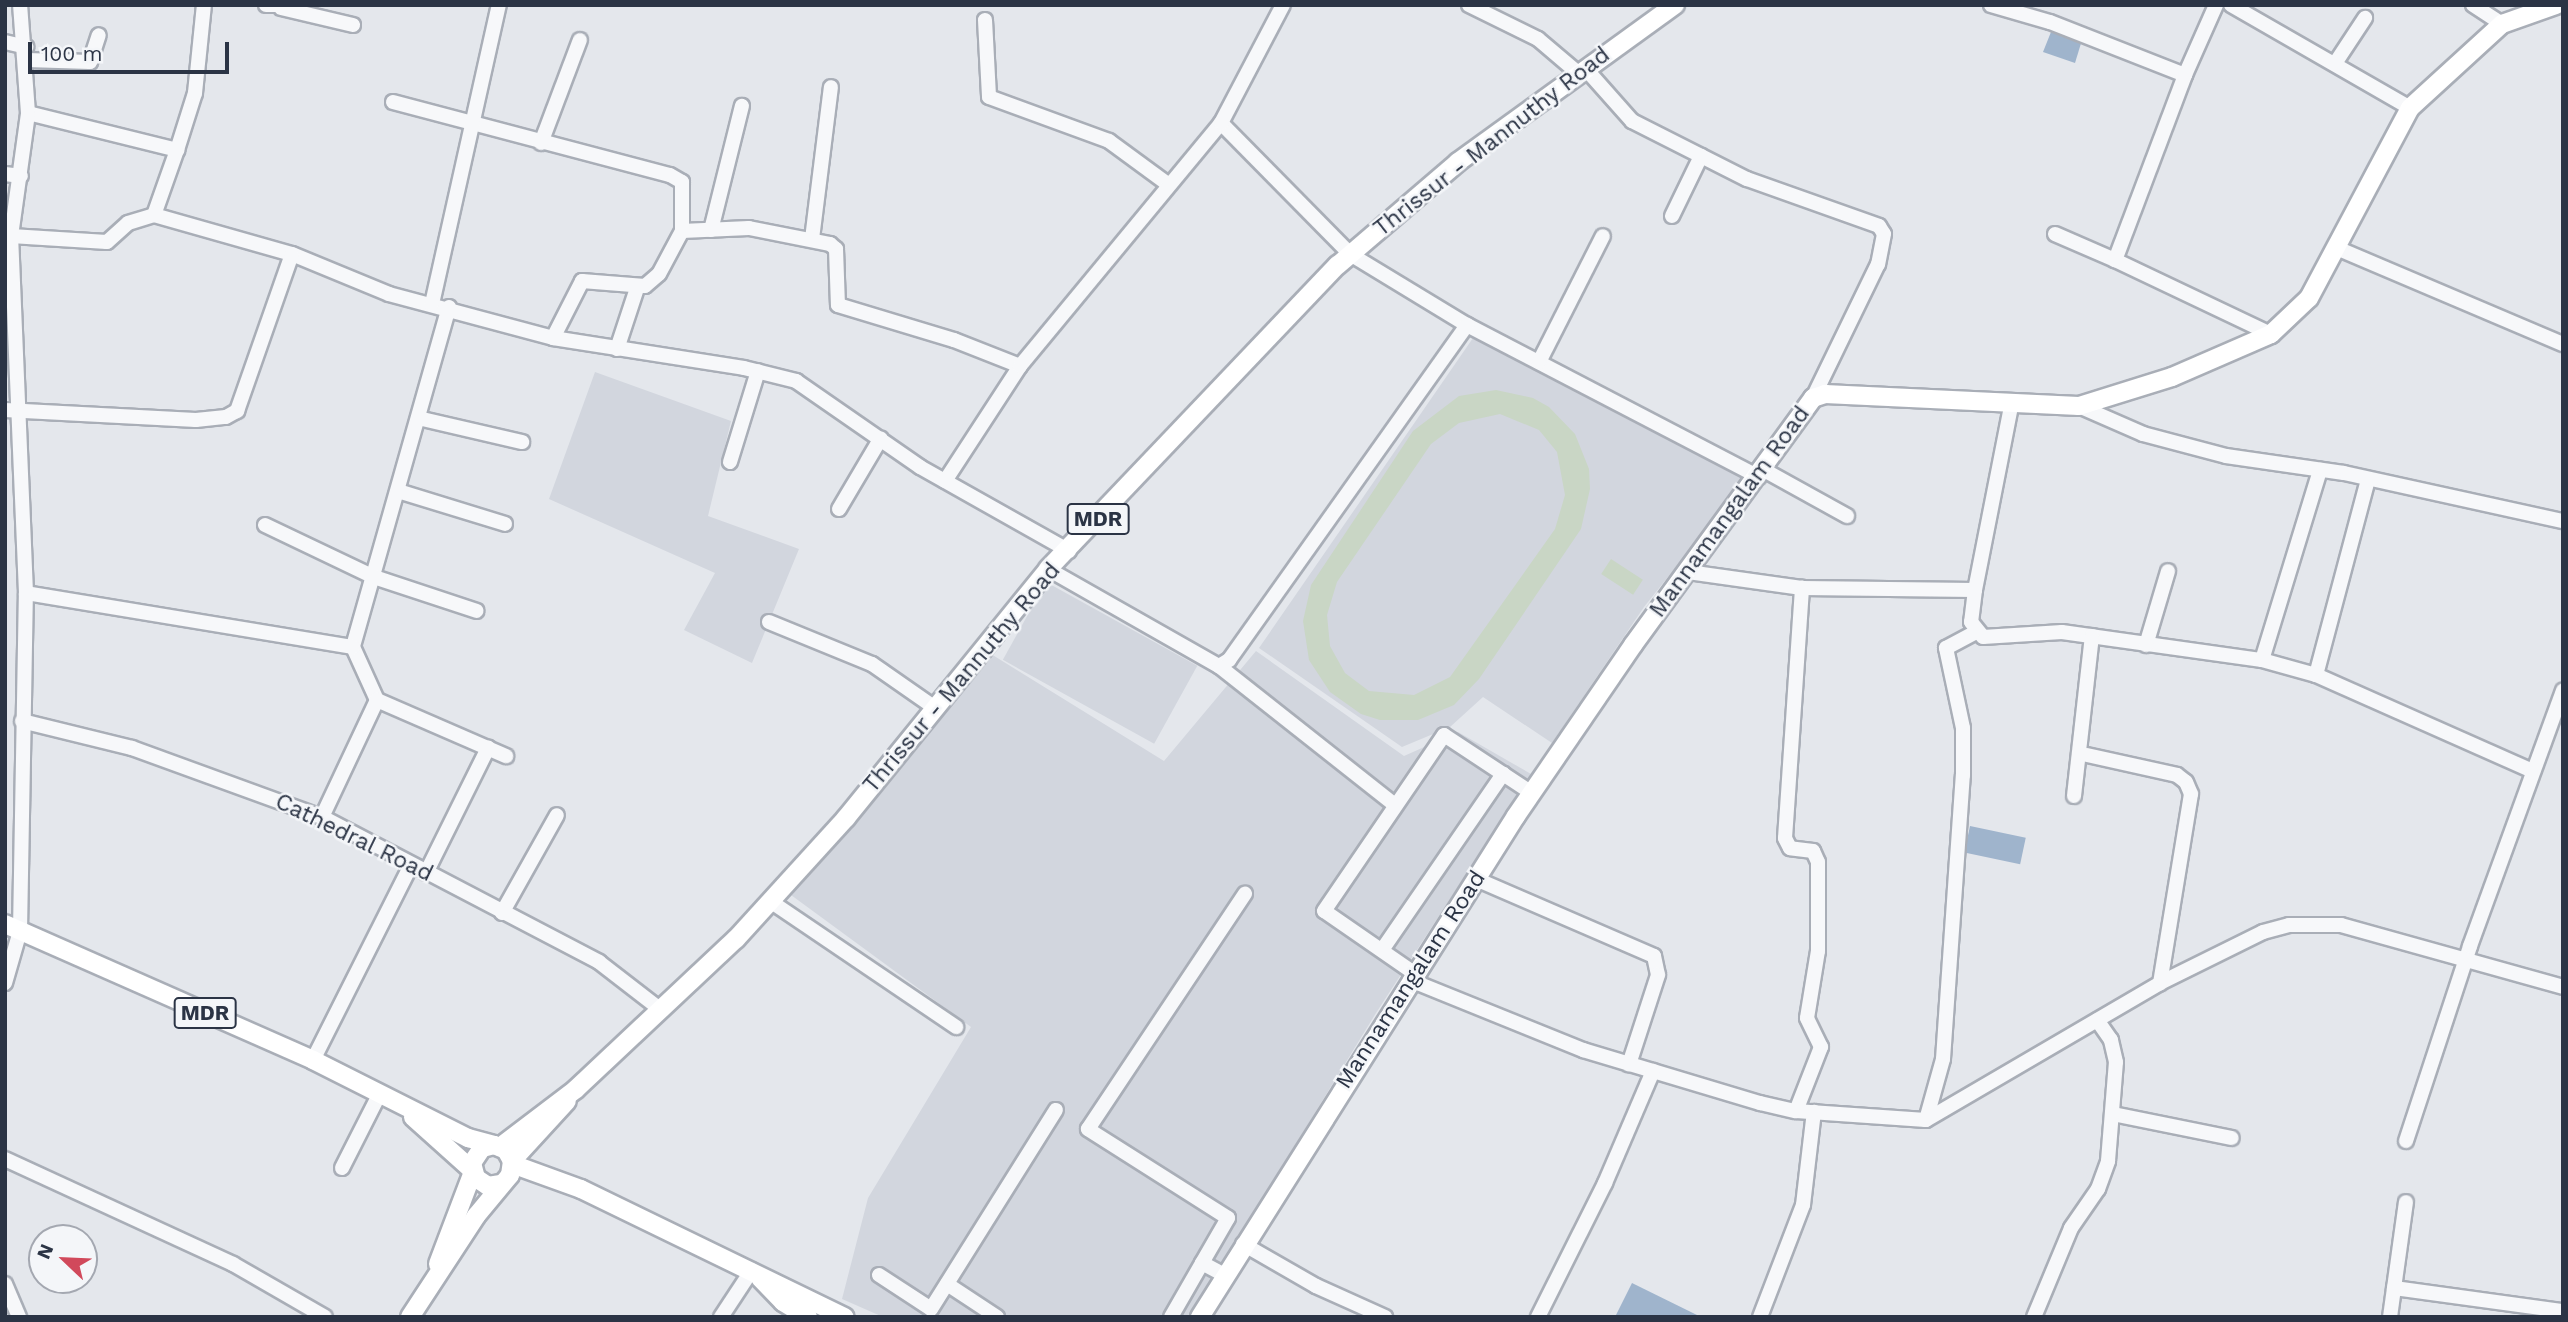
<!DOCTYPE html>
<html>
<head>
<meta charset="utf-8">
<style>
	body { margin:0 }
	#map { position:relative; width:2568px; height:1322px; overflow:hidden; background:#e4e7ec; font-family:"Work Sans",sans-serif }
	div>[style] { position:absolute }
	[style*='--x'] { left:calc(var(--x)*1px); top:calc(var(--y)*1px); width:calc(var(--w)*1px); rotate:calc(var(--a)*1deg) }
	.built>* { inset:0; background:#d2d6de; transform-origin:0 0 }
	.green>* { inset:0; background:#c9d6c5; transform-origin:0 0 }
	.water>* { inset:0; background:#9fb4cc; transform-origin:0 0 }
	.roads { filter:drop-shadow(2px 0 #a9aeb7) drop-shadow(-2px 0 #a9aeb7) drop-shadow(0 2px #a9aeb7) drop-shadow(0 -2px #a9aeb7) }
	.minor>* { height:14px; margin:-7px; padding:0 7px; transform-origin:7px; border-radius:7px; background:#f7f8fa }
	.major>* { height:18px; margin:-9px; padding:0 9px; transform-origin:9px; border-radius:9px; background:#fff }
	span { translate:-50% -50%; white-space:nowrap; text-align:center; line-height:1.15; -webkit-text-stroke:5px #f4f6f9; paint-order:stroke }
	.shield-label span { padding:2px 5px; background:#f4f6f9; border:2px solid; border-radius:5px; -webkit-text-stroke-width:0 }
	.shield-label { font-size:21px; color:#2b3445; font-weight:700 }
	.street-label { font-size:23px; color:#2b3445 }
	.frame { position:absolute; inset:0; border:7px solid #2b3445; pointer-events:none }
	.north { position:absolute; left:28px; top:1224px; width:70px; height:70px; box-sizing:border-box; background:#f4f6f9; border:2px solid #a4a8b1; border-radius:50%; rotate:293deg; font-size:19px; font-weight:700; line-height:28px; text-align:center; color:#2b3445 }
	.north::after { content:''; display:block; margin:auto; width:24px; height:32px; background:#d1495b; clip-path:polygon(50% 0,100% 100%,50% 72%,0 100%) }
	.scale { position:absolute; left:28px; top:42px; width:201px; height:32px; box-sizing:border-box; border:4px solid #2b3445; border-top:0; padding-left:9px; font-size:21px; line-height:24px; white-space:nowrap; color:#2b3445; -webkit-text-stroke:5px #f4f6f9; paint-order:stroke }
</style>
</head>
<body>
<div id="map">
	<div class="built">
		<div style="clip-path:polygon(1473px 338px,1746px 479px,1644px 607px,1552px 743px,1483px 697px,1450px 727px,1402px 747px,1259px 648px)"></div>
		<div style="clip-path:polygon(595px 372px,731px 421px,708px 516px,799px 549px,752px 663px,684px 630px,715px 573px,549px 499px)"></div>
		<div style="left:1046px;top:582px;width:173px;height:89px;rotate:29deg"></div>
		<div style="clip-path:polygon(1256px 651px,1404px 756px,1458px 732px,1531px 774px,1376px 1013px,1190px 1317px,883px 1317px,842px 1299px,868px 1198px,971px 1027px,791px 895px,991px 654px,1164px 761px)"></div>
	</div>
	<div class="green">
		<div style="clip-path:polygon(evenodd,1496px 390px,1533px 398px,1549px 407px,1575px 434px,1589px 469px,1590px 489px,1581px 529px,1479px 679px,1454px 705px,1418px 720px,1380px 720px,1361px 714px,1330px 692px,1309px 660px,1303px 621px,1311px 585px,1413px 431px,1459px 396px,1496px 390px,1500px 414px,1539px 430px,1557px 452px,1565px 495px,1555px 529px,1450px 677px,1414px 695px,1369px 691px,1345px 673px,1330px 646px,1327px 615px,1337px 582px,1431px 444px,1459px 423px,1500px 414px)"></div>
		<div style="left:1611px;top:559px;width:38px;height:18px;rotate:33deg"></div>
	</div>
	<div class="water">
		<div style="clip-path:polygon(2053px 27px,2082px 40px,2075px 63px,2043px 52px)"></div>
		<div style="left:1970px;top:826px;width:57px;height:27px;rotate:12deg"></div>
		<div style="clip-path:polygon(1632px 1283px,1699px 1316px,1699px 1317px,1615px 1317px)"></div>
	</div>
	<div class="roads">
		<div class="minor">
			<div style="--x:266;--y:5;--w:15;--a:0"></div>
			<div style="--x:1469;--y:5;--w:77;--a:26.2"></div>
			<div style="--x:1538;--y:39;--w:52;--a:40.4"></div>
			<div style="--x:1991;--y:5;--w:61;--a:16.1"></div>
			<div style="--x:2050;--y:22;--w:145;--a:21.4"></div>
			<div style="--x:2185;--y:75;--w:198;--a:110.7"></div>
			<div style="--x:2115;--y:260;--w:173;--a:25.4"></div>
			<div style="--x:2231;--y:5;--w:207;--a:29.9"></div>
			<div style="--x:2473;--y:5;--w:35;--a:33"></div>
			<div style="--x:281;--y:8;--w:74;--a:13.3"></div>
			<div style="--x:985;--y:20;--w:77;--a:87"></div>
			<div style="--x:989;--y:97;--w:128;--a:20.1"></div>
			<div style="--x:1109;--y:141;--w:74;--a:36.3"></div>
			<div style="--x:5;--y:42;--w:22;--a:13"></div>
			<div style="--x:27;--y:60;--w:63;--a:1.8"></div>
			<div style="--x:90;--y:62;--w:28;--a:-72"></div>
			<div style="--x:2336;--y:62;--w:53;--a:-56.6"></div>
			<div style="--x:1585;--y:68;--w:71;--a:48.4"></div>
			<div style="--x:1632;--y:121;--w:129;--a:26.8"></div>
			<div style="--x:1747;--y:179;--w:140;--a:19.6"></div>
			<div style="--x:1879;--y:226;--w:9;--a:58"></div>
			<div style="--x:1884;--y:234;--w:31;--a:101"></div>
			<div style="--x:1878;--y:264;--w:149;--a:115.9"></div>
			<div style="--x:2185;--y:75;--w:77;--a:-66.1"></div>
			<div style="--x:393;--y:102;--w:286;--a:14.8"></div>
			<div style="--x:670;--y:175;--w:14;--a:30"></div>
			<div style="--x:682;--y:182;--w:49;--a:90"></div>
			<div style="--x:682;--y:231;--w:67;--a:-2.6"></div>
			<div style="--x:749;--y:228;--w:83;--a:11.2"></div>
			<div style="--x:830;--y:244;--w:8;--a:40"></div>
			<div style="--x:836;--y:249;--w:56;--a:88"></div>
			<div style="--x:838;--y:305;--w:121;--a:16.8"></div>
			<div style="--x:954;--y:340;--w:71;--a:21.5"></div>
			<div style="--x:28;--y:113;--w:154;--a:13.9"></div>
			<div style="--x:177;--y:150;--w:69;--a:109.5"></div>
			<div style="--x:1221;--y:123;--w:184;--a:45.4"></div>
			<div style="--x:1350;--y:254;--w:137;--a:31.3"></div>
			<div style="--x:1467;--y:325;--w:329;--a:27.5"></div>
			<div style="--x:541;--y:143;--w:110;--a:-69.3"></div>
			<div style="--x:177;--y:150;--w:60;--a:-72.5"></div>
			<div style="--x:195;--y:93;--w:88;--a:-84.2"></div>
			<div style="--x:5;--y:174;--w:16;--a:7"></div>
			<div style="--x:1672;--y:216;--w:67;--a:-64.2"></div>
			<div style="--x:711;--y:230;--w:128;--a:-76"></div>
			<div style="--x:2055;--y:234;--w:65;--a:23.4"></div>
			<div style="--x:11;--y:236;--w:96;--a:3.6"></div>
			<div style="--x:107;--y:242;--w:28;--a:-42"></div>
			<div style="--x:128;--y:223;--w:27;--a:-17"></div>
			<div style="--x:154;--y:215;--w:143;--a:15.8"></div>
			<div style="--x:292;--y:254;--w:105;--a:22.4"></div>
			<div style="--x:389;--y:294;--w:170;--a:15"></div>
			<div style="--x:553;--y:338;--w:193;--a:8.9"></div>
			<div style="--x:744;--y:368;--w:54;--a:14"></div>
			<div style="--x:796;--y:381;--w:151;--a:34.7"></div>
			<div style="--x:920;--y:467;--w:171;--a:29.4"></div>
			<div style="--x:812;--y:239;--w:153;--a:-82.9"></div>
			<div style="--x:2339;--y:249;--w:243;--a:23"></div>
			<div style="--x:432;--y:304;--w:306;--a:-77.4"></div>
			<div style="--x:449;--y:307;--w:353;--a:105.8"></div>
			<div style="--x:353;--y:647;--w:58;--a:65.6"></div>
			<div style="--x:377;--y:700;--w:141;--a:23.5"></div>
			<div style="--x:553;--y:338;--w:64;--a:-63"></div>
			<div style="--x:582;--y:281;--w:63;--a:4.5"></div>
			<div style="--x:645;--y:286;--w:18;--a:-41"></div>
			<div style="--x:659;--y:274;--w:49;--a:-61.9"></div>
			<div style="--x:617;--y:349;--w:64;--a:-71.8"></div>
			<div style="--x:1539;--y:362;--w:141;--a:-63.1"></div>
			<div style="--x:2079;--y:406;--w:70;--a:23.6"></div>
			<div style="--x:2143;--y:434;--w:86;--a:14.8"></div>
			<div style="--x:2226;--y:456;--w:119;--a:8.2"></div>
			<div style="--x:2344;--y:473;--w:224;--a:12.4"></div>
			<div style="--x:5;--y:410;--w:191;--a:3"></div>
			<div style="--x:196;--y:420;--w:30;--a:-6"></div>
			<div style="--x:226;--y:417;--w:13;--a:-29"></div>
			<div style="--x:237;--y:411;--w:166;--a:-70.7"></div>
			<div style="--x:418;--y:418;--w:107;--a:13"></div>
			<div style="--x:730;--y:462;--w:95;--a:-72.9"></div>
			<div style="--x:1764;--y:470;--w:95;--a:29"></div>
			<div style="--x:945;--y:481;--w:137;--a:-56.9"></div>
			<div style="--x:1020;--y:366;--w:315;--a:-50.4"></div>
			<div style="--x:1221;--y:123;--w:133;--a:-62.3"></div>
			<div style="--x:398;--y:491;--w:112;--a:17.1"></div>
			<div style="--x:839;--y:509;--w:82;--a:-59.4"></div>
			<div style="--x:265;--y:525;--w:121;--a:25.5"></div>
			<div style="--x:374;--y:577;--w:108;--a:18.3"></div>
			<div style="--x:1048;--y:569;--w:197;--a:29.6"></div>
			<div style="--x:1219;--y:666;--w:12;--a:-31"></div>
			<div style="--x:1229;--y:660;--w:411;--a:-54.6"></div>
			<div style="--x:1688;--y:572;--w:115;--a:8"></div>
			<div style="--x:1802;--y:588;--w:173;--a:0.7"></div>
			<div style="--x:1975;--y:590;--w:187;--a:-78.9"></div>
			<div style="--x:1975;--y:590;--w:32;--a:97"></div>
			<div style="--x:1971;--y:622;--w:19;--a:51"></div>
			<div style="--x:1983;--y:637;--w:79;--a:-3.6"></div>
			<div style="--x:2062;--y:632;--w:202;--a:8"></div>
			<div style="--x:2262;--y:660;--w:56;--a:15.5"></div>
			<div style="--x:2316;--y:675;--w:237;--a:23.9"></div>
			<div style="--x:26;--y:593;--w:331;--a:9.4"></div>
			<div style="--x:769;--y:622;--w:111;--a:22.2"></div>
			<div style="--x:872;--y:664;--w:77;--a:34.9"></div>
			<div style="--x:2146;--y:645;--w:77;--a:-73.4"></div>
			<div style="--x:2262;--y:660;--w:199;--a:-73"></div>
			<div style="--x:1219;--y:666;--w:224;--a:38.3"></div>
			<div style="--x:2316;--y:675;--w:202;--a:-75.1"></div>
			<div style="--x:22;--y:721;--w:113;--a:13.8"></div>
			<div style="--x:132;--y:748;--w:202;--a:20"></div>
			<div style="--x:322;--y:817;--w:313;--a:27.6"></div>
			<div style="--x:599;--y:962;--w:78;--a:37.7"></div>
			<div style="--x:2087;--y:755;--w:92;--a:12.5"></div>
			<div style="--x:2177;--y:775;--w:11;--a:38"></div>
			<div style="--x:2186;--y:782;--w:13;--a:67"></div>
			<div style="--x:2191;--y:794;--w:192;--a:99.3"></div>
			<div style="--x:2074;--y:796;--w:161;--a:-83.6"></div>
			<div style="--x:322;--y:817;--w:129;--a:-64.8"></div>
			<div style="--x:426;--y:873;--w:140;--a:-63.6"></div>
			<div style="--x:1476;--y:879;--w:194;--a:23.4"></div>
			<div style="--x:1654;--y:956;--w:19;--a:78"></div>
			<div style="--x:1658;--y:975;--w:94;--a:108"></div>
			<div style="--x:770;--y:901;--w:225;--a:34.1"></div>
			<div style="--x:502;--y:913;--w:112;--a:-60.7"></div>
			<div style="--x:1382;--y:950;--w:214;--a:-55.5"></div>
			<div style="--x:1414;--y:973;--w:109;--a:-145.4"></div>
			<div style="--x:1324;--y:911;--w:213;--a:-55.7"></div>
			<div style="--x:1444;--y:735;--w:105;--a:33.4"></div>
			<div style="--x:1410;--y:980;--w:187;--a:22"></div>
			<div style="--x:1583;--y:1050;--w:185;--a:16.7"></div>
			<div style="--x:1760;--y:1103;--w:37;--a:13"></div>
			<div style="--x:1796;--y:1111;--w:130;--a:4"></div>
			<div style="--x:1926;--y:1120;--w:271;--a:-30.3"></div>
			<div style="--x:2160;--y:983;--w:115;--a:-26.3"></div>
			<div style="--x:2263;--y:932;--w:27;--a:-15"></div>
			<div style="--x:2289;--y:925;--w:52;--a:0"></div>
			<div style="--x:2341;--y:925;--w:230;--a:15.6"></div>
			<div style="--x:5;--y:983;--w:54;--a:-73.9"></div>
			<div style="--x:20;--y:931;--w:338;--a:-89"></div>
			<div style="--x:26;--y:593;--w:357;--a:-92.4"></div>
			<div style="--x:11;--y:236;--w:124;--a:-82.1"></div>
			<div style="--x:28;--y:113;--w:108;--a:-94.2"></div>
			<div style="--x:313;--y:1060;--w:218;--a:-63.3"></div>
			<div style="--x:1796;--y:1111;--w:69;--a:-68.7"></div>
			<div style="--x:1821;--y:1047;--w:32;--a:-116"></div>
			<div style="--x:1807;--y:1018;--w:68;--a:-80.7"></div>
			<div style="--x:1818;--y:951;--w:89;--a:-90"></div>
			<div style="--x:1818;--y:862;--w:12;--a:-114"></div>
			<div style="--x:1813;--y:851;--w:23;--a:-173"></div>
			<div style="--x:1790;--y:848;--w:11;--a:-117"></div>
			<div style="--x:1785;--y:838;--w:251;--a:-86.1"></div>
			<div style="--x:2113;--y:1114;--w:121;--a:11.4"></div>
			<div style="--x:1926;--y:1120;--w:63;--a:-74.4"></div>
			<div style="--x:1943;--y:1059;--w:285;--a:-86"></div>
			<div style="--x:1963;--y:775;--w:47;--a:-90"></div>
			<div style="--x:1963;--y:728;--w:82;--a:-102"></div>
			<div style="--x:1946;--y:648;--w:34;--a:-28"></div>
			<div style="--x:2406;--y:1141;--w:205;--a:-71.8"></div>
			<div style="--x:2470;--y:946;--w:272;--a:-70"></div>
			<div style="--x:5;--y:1159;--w:251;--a:24.7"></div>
			<div style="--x:233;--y:1264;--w:106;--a:29.9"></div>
			<div style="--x:342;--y:1168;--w:82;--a:-63.1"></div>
			<div style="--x:1243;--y:1244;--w:84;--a:29.9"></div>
			<div style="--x:1316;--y:1286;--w:76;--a:24.2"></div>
			<div style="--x:1202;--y:1263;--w:52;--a:-60"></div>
			<div style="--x:1228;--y:1218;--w:166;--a:-147.6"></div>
			<div style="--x:1088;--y:1129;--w:283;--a:-56.3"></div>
			<div style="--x:879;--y:1275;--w:62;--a:33.2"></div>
			<div style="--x:931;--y:1309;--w:235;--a:-57.9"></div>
			<div style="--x:5;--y:1284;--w:36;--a:67"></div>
			<div style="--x:947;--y:1284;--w:60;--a:33.4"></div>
			<div style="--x:2394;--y:1288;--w:171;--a:7.8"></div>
			<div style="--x:721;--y:1317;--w:56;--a:-56.6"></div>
			<div style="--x:1171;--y:1317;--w:62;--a:-60.1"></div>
			<div style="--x:1202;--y:1263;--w:26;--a:28"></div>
			<div style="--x:1538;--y:1317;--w:150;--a:-63.4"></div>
			<div style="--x:1605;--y:1183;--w:122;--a:-66.8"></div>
			<div style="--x:1760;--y:1317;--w:120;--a:-69"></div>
			<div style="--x:1803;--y:1205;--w:94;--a:-83.3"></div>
			<div style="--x:2034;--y:1317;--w:96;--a:-67.4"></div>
			<div style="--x:2071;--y:1228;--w:47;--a:-55.3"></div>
			<div style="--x:2098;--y:1189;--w:30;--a:-70"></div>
			<div style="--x:2108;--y:1161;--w:99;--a:-85.4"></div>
			<div style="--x:2116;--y:1062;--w:23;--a:-103"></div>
			<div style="--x:2111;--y:1040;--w:24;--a:-125"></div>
			<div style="--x:2390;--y:1317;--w:116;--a:-82.1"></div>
		</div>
		<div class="major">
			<div style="--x:5;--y:924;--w:337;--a:23.8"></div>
			<div style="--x:313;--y:1060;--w:174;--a:26.7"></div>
			<div style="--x:468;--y:1138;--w:27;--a:15"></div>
			<div style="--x:413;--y:1117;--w:79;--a:41.9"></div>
			<div style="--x:500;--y:1147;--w:96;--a:-37.3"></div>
			<div style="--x:576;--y:1089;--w:219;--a:-43.2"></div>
			<div style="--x:736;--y:939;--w:164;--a:-47.7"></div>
			<div style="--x:846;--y:818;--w:321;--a:-50.9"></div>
			<div style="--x:1048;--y:569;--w:420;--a:-46.4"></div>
			<div style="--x:1338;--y:265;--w:158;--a:-40.6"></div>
			<div style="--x:1458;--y:162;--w:268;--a:-35.9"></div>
			<div style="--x:512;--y:1161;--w:81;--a:-47.5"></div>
			<div style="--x:512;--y:1164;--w:73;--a:19.9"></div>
			<div style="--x:581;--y:1189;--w:293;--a:25.9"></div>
			<div style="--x:438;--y:1264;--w:98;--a:-69.2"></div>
			<div style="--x:760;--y:1278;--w:33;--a:46"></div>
			<div style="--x:783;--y:1302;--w:29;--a:31"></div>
			<div style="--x:410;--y:1317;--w:121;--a:-56.8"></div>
			<div style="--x:476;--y:1216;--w:53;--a:-50.3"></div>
			<div style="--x:510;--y:1175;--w:14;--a:-82"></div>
			<div style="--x:512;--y:1161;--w:13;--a:-119"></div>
			<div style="--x:506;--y:1150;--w:13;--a:-157"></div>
			<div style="--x:494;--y:1145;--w:12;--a:166"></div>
			<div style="--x:482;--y:1148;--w:18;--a:124"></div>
			<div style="--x:472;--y:1163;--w:16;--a:75"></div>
			<div style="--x:476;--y:1178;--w:14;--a:34"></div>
			<div style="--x:488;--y:1186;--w:13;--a:-9"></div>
			<div style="--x:1200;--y:1317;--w:592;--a:-57.76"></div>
			<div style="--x:1516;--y:816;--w:207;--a:-55.6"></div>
			<div style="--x:1633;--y:645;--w:306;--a:-53.9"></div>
			<div style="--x:1813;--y:398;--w:13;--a:-18"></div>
			<div style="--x:1825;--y:394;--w:254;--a:2.7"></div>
			<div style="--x:2079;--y:406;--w:97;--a:-17.3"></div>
			<div style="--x:2172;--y:377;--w:108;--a:-23.5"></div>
			<div style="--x:2271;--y:334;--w:52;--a:-43.5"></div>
			<div style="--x:2309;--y:298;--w:215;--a:-62"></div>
			<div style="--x:2410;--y:108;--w:125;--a:-42.4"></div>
			<div style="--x:2502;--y:24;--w:57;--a:-19.4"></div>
		</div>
	</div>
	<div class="shield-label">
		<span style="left:1098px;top:519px">MDR</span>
		<span style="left:205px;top:1013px">MDR</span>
	</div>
	<div class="street-label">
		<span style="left:1492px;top:142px;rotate:-38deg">Thrissur - Mannuthy Road</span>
		<span style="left:1730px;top:512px;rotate:-54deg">Mannamangalam Road</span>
		<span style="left:962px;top:678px;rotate:-50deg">Thrissur - Mannuthy Road</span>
		<span style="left:354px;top:838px;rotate:26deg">Cathedral Road</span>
		<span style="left:1411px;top:980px;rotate:-57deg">Mannamangalam Road</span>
	</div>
	<div class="frame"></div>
	<div class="north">N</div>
	<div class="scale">100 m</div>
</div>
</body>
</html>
